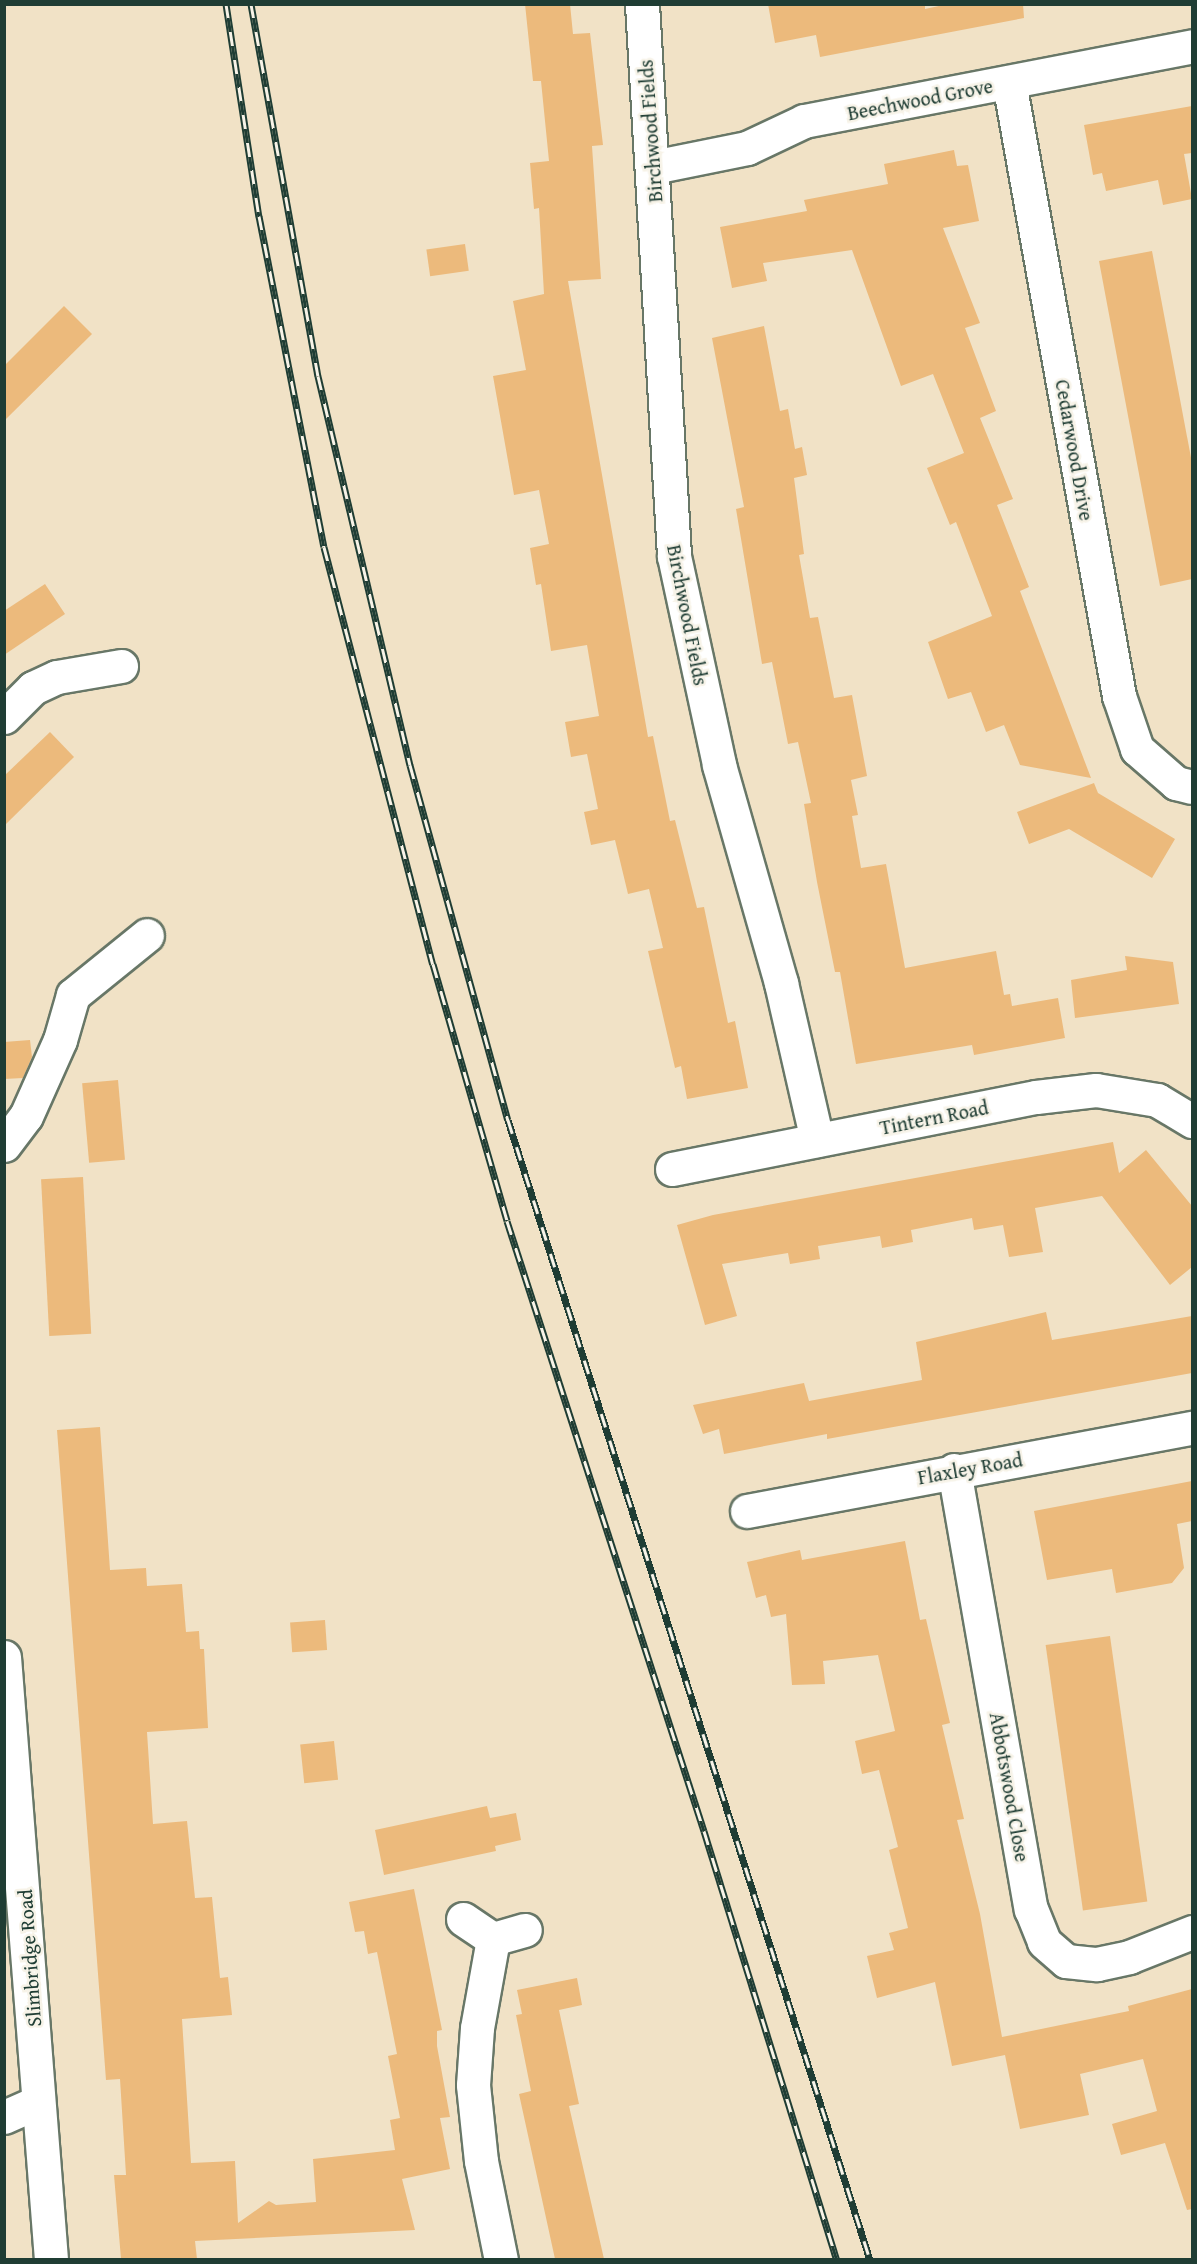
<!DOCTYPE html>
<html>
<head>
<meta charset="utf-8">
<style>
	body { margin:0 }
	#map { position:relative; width:1197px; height:2264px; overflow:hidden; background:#f1e2c6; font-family:"Gentium Book Plus",serif }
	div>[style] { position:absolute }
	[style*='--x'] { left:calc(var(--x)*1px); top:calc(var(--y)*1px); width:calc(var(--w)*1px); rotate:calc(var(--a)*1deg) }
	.building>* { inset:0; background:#ecba7c; transform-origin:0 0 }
	.roads { filter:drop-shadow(2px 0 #687767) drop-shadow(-2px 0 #687767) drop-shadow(0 2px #687767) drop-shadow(0 -2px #687767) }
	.minor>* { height:33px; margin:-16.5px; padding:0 16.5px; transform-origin:16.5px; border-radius:16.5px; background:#fff }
	.rail>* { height:7px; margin-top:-3.5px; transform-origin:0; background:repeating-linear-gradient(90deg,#f7f3e8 0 14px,#1f3d34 0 28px); box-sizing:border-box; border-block:2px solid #1f3d34 }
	span { translate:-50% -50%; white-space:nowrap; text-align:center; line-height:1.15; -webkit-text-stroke:5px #f7f3e8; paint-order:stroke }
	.street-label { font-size:20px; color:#1f3d34 }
	.frame { position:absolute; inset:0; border:6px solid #1f3d34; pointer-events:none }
</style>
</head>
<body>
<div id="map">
	<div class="building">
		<div style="clip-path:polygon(525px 4px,570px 4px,573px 34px,590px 33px,603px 145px,592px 146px,601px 279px,568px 281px,648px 737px,653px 736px,670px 821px,675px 820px,697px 908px,704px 907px,728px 1023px,735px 1021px,748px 1088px,687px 1099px,681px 1066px,675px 1068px,648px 951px,663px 948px,649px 889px,628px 894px,615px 840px,591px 845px,584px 812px,598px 809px,587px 754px,571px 757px,565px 722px,599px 716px,587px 645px,551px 651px,541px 584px,536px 585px,530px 548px,549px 544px,539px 490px,514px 495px,493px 376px,526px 370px,513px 301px,544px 294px,539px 208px,534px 209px,530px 163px,549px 161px,541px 81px,533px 81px)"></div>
		<div style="clip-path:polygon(768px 4px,925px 4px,925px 9px,948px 4px,1023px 4px,1024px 18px,820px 57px,816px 35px,775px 43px)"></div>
		<div style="clip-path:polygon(1192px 106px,1192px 153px,1184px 154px,1192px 199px,1163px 205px,1158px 180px,1106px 191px,1102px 173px,1093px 175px,1084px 125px)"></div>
		<div style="clip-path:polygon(954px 150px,957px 166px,968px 165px,979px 221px,943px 228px,980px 323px,965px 328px,996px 411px,980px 418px,1013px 499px,997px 505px,1029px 587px,1020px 591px,1091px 778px,1020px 765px,1004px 725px,986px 732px,971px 692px,948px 699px,928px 642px,992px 616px,956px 522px,950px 525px,927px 468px,964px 453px,933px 374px,901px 386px,852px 250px,763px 263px,767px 281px,732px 288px,720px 227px,807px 211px,804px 200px,888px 184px,884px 164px)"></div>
		<div style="left:465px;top:244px;width:27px;height:39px;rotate:82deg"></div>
		<div style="clip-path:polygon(1152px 251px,1192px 463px,1192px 579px,1160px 586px,1099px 261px)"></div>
		<div style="clip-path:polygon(64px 306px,92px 334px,4px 421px,4px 366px)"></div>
		<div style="clip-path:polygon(764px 326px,780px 411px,788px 409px,795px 449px,802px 447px,807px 475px,794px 478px,804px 554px,799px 555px,810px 618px,818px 617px,834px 698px,852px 695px,867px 776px,851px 780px,858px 815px,852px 816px,861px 868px,886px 864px,905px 968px,996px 951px,1004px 995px,1010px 994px,1012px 1006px,1058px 998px,1065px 1038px,974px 1055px,972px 1045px,856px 1064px,840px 972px,835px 972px,817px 882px,804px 804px,811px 803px,798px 742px,788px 744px,772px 662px,762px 664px,736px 509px,744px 507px,712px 338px)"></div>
		<div style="clip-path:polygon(45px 584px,65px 614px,4px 655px,4px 611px)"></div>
		<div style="clip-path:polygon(50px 732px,74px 757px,4px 826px,4px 776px)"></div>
		<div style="clip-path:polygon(1094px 783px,1098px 793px,1175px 839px,1152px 878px,1069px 829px,1029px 844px,1017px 812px)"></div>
		<div style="clip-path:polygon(1125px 956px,1173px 962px,1179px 1004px,1075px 1018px,1071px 980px,1127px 970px)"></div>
		<div style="clip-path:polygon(30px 1040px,32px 1057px,23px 1078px,4px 1079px,4px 1042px)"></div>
		<div style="left:118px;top:1080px;width:80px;height:36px;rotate:85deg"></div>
		<div style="clip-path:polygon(1113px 1142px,1119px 1173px,1146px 1150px,1192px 1206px,1192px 1267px,1170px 1285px,1102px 1196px,1035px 1208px,1043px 1252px,1009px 1257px,1003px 1225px,974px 1230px,972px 1218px,911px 1230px,913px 1242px,882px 1248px,880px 1236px,818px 1246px,820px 1259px,790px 1264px,788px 1253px,722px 1264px,737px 1316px,705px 1325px,677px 1225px,713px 1215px)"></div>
		<div style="left:83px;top:1177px;width:157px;height:42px;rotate:87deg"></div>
		<div style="clip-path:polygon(1046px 1312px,1052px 1340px,1192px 1316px,1192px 1373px,827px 1439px,827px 1434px,724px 1454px,719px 1429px,703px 1434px,693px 1405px,804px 1383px,809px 1401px,922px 1380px,916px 1342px)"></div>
		<div style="clip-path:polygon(100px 1427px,110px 1570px,146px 1568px,147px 1586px,182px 1584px,186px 1632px,199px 1631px,200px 1649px,204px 1649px,208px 1728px,147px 1732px,153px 1824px,187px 1821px,195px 1898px,212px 1897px,220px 1978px,228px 1977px,232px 2015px,182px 2019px,191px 2163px,235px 2161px,238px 2223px,269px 2201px,276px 2205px,316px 2202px,313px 2159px,395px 2150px,390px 2120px,400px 2118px,388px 2056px,397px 2054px,377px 1952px,368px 1954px,364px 1931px,355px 1932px,349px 1902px,414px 1889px,442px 2030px,437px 2031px,437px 2046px,450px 2117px,440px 2118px,450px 2169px,402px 2179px,415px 2230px,195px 2241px,197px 2259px,121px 2259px,114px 2175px,126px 2175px,120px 2079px,106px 2080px,57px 1430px)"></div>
		<div style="clip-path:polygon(1192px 1481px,1192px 1521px,1177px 1524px,1184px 1568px,1172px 1583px,1116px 1593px,1112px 1569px,1047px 1580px,1034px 1511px)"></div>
		<div style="clip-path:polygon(905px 1541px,920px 1620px,926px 1619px,950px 1723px,942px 1725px,964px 1819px,957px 1820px,980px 1914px,1002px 2037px,1129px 2011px,1128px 2006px,1192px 1989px,1192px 2209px,1187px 2210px,1165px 2143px,1121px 2155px,1112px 2124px,1157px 2111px,1143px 2059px,1080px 2074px,1089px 2115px,1020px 2129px,1005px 2055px,952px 2066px,935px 1982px,877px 1998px,867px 1956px,894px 1950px,889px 1933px,908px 1928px,889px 1850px,898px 1847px,879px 1770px,862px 1774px,855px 1741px,895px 1731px,878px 1655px,823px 1661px,825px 1684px,792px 1685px,786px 1614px,771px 1617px,766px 1595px,756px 1598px,747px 1562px,800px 1550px,802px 1560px)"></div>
		<div style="left:325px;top:1620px;width:30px;height:35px;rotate:86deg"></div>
		<div style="left:1110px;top:1636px;width:268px;height:65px;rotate:82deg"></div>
		<div style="left:334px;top:1741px;width:39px;height:34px;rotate:84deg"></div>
		<div style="clip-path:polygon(487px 1806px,490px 1818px,516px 1813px,521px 1840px,495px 1846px,496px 1851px,384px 1875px,375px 1830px)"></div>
		<div style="clip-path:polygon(577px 1978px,582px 2005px,559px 2010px,579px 2104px,569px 2106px,604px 2259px,555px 2259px,519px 2094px,531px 2091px,516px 2015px,522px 2014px,517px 1990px)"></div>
	</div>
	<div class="roads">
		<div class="minor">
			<div style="--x:642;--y:4;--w:553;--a:86.68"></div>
			<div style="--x:674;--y:556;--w:214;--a:77.8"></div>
			<div style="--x:719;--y:765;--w:227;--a:74.1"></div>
			<div style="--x:781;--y:983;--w:161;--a:77.1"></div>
			<div style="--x:1009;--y:82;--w:624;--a:79.84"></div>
			<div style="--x:1119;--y:696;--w:56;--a:71.2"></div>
			<div style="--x:1137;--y:749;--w:52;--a:41.1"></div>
			<div style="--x:1176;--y:783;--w:16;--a:14"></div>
			<div style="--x:653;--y:167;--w:96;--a:-11.4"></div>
			<div style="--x:747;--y:148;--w:63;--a:-25.3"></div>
			<div style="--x:804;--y:121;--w:395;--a:-10.9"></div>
			<div style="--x:4;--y:717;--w:41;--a:-45"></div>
			<div style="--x:33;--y:688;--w:26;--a:-25"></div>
			<div style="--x:57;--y:677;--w:65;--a:-9.8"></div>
			<div style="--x:4;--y:1145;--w:36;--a:-53"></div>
			<div style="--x:26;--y:1116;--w:83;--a:-65.9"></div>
			<div style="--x:60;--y:1040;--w:47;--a:-73.9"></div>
			<div style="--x:73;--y:995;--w:95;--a:-39"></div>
			<div style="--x:672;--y:1169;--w:371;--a:-11.2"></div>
			<div style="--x:1036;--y:1097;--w:60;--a:-6.7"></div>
			<div style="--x:1096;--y:1090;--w:62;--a:9.3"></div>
			<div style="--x:1157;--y:1100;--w:41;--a:31"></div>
			<div style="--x:954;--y:1470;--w:446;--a:80.1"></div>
			<div style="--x:1031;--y:1909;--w:35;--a:68"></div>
			<div style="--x:1044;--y:1942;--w:29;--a:41"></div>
			<div style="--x:1066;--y:1961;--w:31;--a:6"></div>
			<div style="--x:1097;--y:1964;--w:33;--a:-12"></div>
			<div style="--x:1129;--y:1957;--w:68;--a:-21.6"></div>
			<div style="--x:747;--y:1511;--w:453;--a:-10.6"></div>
			<div style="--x:4;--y:1657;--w:605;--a:85.54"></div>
			<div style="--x:463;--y:1919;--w:36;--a:34"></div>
			<div style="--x:493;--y:1939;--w:90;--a:100.2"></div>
			<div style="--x:477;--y:2028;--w:57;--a:94"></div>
			<div style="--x:473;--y:2085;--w:76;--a:84"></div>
			<div style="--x:481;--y:2161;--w:101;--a:78.6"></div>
			<div style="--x:493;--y:1939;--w:33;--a:-16"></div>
			<div style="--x:4;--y:2117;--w:37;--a:-24"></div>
		</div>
	</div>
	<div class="rail">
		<div style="--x:226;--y:4;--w:215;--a:81.2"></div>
		<div style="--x:259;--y:216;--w:337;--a:78.9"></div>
		<div style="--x:324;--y:547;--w:431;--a:75.4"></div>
		<div style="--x:433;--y:964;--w:267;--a:73.9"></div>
		<div style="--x:507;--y:1221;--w:641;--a:72.1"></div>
		<div style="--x:704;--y:1831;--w:449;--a:72.8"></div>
		<div style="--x:251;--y:4;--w:378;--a:79.8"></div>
		<div style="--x:318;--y:376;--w:400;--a:76.7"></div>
		<div style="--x:410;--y:765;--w:368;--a:74.6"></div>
		<div style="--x:508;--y:1120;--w:1196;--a:72.38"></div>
	</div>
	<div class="street-label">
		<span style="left:920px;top:99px;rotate:-11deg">Beechwood Grove</span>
		<span style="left:650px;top:131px;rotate:-94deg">Birchwood Fields</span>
		<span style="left:1075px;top:450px;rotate:80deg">Cedarwood Drive</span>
		<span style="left:688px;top:615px;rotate:79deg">Birchwood Fields</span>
		<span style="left:934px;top:1117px;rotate:-11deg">Tintern Road</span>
		<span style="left:970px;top:1468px;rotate:-10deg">Flaxley Road</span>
		<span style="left:1010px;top:1787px;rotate:80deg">Abbotswood Close</span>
		<span style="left:29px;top:1958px;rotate:-94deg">Slimbridge Road</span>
	</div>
	<div class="frame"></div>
</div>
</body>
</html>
